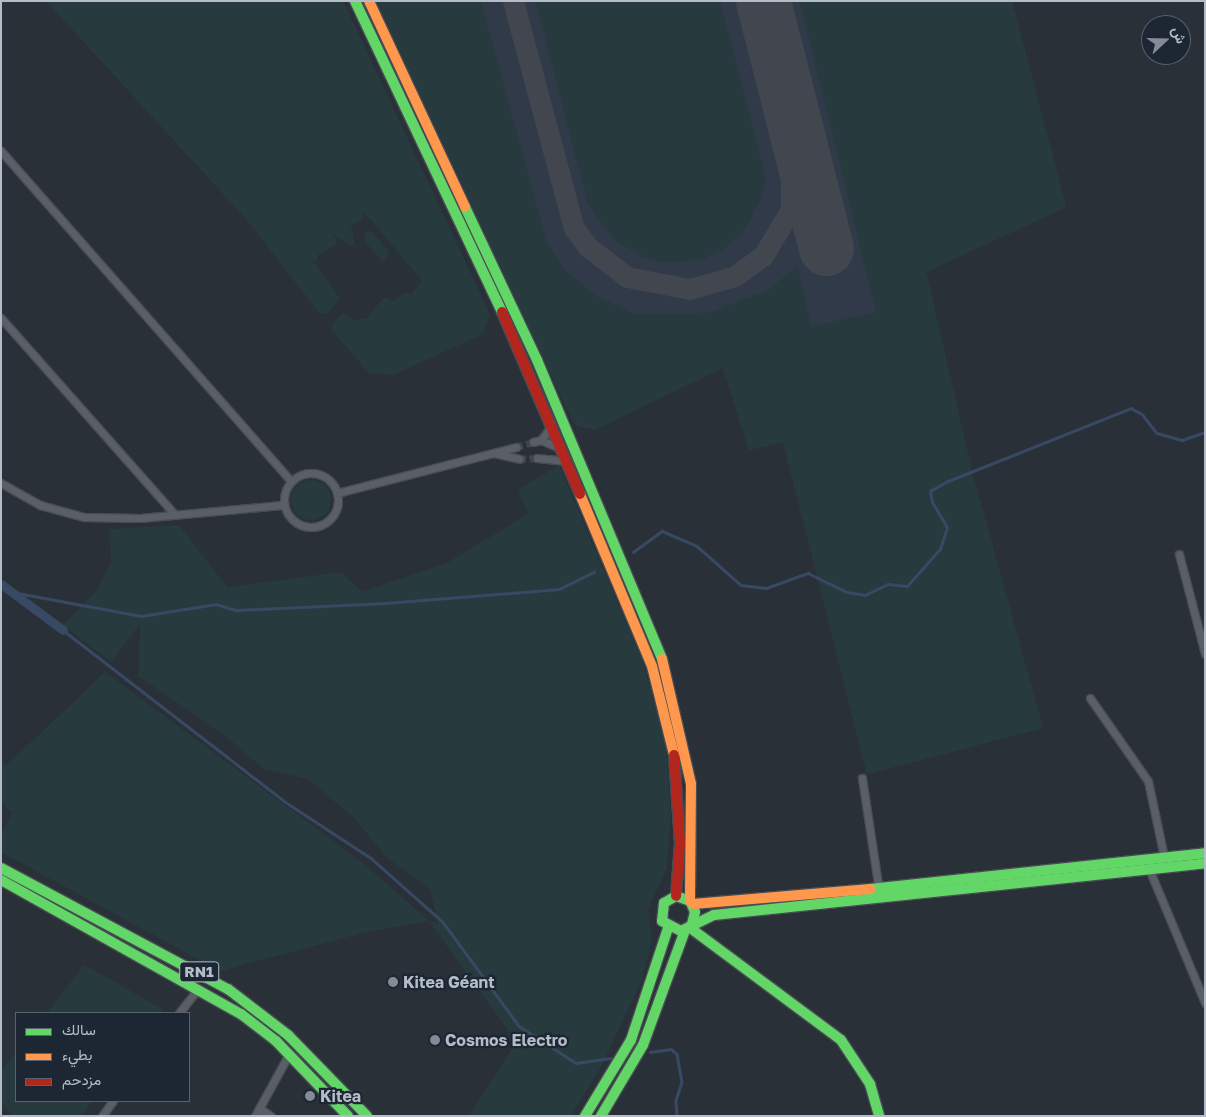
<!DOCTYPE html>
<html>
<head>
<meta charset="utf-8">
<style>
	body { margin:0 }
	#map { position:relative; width:1206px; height:1117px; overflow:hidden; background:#2a3038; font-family:"Golos Text",Vazirmatn,sans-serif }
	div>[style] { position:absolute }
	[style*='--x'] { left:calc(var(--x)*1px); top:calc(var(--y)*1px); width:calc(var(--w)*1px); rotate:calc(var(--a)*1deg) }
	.airport>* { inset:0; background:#313a48 }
	.green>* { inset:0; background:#273a3e }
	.round { border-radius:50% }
	.stream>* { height:2.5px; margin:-1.25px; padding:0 1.25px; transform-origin:1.25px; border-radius:1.25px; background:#384963 }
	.canal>* { height:9px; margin:-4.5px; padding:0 4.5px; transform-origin:4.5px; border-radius:4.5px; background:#384963 }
	.taxiway>* { height:21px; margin:-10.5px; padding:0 10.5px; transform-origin:10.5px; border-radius:10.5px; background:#42464e }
	.runway>* { height:55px; margin:-27.5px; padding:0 27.5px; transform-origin:27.5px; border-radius:27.5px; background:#42464e }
	.street-tunnel>* { height:7px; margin-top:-3.5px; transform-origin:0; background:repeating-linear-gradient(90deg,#3f454e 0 7px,transparent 0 10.5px) }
	.roads { filter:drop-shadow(1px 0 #484c53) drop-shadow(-1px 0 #484c53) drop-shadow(0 1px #484c53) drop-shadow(0 -1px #484c53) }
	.street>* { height:7px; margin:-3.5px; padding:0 3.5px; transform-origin:3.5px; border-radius:3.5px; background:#5a5e66 }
	.street>.ring { margin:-3.5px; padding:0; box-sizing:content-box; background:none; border:7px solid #5a5e66; border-radius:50% }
	.fast>* { height:10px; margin:-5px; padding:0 5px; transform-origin:5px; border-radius:5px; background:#63d668 }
	.slow>* { height:10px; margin:-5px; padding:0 5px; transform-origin:5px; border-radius:5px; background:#ff974d }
	.jam>* { height:10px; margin:-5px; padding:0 5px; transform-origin:5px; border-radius:5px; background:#b3261e }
	.dots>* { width:14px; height:14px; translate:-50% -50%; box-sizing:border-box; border:2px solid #1d2633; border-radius:50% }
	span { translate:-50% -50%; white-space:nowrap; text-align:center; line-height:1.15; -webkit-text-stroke:4.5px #1d2633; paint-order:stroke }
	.shield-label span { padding:1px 4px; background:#1d2633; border:1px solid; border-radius:4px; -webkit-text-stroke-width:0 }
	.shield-label { font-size:15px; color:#b4bcc9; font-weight:700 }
	.poi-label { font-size:16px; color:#b4bcc9; font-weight:700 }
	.left { translate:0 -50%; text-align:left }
	.frame { position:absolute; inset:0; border:2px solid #b4bcc9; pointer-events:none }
	.legend { position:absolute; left:15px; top:1012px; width:175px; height:90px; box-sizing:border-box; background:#1d2633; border:1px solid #59626f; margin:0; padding:6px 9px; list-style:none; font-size:15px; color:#b4bcc9 }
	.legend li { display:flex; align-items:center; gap:10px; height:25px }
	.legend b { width:25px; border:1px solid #59626f }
	.north { position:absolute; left:1141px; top:15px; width:50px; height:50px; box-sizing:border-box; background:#1d2633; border:1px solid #59626f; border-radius:50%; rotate:69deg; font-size:14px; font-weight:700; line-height:20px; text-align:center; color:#b4bcc9 }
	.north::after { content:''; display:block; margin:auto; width:18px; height:22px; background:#848b96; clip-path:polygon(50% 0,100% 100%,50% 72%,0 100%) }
</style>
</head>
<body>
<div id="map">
	<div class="airport">
		<div style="clip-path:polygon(407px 1px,1012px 1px,1066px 207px,926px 272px,973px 475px,1043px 728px,867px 774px,783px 442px,749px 450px,723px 368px,594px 430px,576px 425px)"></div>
	</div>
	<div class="green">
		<div style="clip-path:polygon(46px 1px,343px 1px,490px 314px,483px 334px,393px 375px,369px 373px,331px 329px,333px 323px,343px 313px,353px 320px,367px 318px,384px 297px,393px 301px,406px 292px,410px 295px,422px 281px,372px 221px,363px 212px,363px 218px,351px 226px,356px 248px,332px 234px,338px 243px,318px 255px,316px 262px,305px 260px,316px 264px,340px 299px,329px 312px,320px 314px,246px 219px)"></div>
		<div style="clip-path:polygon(376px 1px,481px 1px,546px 240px,565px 270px,595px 295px,635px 314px,708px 313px,766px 291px,798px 267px,811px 327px,876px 312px,800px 1px,1012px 1px,1066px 207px,926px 272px,973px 475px,1043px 728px,867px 774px,783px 442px,749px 450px,723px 368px,594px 430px,573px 422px)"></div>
		<div style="clip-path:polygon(536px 1px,720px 1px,766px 178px,760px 202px,742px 233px,723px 249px,704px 259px,667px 263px,643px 257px,615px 240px,598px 220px,587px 201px)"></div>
		<div style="clip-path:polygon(366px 231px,372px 231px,389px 252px,384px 263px,364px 241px)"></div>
		<div style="clip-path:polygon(559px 465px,644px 665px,666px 744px,671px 816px,667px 867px,648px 910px,652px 939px,642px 980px,601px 1067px,571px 1116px,469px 1116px,513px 1047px,508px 1030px,429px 921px,362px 933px,220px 971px,1px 852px,1px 835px,12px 812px,1px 802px,1px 762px,6px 766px,105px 672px,363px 863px,429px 921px,438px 923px,430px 888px,388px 859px,353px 817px,308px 779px,264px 769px,223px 734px,138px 676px,140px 624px,111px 662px,63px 625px,98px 589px,111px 563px,109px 529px,179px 525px,227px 587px,341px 572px,362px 592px,447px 563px,528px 514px,518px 490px)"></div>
		<div class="round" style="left:291px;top:480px;width:40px;height:40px"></div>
		<div style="clip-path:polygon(84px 965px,163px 1009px,159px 1013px,47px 1013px)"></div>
		<div style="clip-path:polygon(16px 1052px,16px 1101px,92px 1101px,81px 1116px,13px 1116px,9px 1111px,1px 1103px,1px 1072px)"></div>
	</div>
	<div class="stream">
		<div style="--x:633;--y:552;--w:36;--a:-36"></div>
		<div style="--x:662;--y:531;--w:38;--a:23"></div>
		<div style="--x:697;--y:546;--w:59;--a:41.6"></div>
		<div style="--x:741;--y:585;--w:25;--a:7"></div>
		<div style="--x:766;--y:588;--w:45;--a:-19.7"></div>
		<div style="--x:808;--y:573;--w:43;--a:26"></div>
		<div style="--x:847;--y:592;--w:18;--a:9"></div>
		<div style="--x:865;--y:595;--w:25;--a:-26"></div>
		<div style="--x:888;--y:584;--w:19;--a:6"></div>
		<div style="--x:907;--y:586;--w:50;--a:-48.3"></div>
		<div style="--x:940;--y:549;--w:22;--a:-72"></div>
		<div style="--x:947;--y:528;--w:30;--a:-120"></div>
		<div style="--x:932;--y:502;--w:11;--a:-100"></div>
		<div style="--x:930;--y:491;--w:21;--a:-29"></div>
		<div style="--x:948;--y:481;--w:197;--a:-21.7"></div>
		<div style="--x:1131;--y:408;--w:13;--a:29"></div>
		<div style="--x:1142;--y:414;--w:24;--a:52"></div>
		<div style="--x:1157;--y:433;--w:26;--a:16"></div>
		<div style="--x:1182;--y:440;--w:24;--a:-19"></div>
		<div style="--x:12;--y:592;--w:131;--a:10.5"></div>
		<div style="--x:141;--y:616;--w:76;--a:-9.1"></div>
		<div style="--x:216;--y:604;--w:21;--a:17"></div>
		<div style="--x:236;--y:610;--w:150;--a:-2.7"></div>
		<div style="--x:386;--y:603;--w:174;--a:-4.6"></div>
		<div style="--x:559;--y:589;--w:39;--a:-26"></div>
		<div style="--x:63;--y:630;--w:279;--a:37.7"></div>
		<div style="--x:284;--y:801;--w:104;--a:33.2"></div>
		<div style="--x:371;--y:858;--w:96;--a:41.6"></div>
		<div style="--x:443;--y:922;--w:129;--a:53.8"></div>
		<div style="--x:519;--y:1026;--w:68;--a:33"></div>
		<div style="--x:576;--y:1063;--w:35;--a:-8"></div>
		<div style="--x:650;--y:1052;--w:21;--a:-8"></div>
		<div style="--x:671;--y:1049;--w:8;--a:40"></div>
		<div style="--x:677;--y:1054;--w:28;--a:80"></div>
		<div style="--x:682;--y:1082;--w:20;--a:108"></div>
		<div style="--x:676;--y:1101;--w:15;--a:86"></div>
	</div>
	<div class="canal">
		<div style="--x:1;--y:584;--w:77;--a:36.6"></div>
	</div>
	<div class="taxiway">
		<div style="--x:513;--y:1;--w:235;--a:75"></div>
		<div style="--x:574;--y:228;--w:24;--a:54"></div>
		<div style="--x:588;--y:247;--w:49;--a:37.6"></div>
		<div style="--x:627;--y:277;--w:64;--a:10.8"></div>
		<div style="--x:690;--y:289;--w:47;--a:-16.1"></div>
		<div style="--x:735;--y:276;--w:34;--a:-36"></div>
		<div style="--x:763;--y:256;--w:55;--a:-59.2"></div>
		<div style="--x:791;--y:209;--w:98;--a:-90"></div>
	</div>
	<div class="runway">
		<div style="--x:763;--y:1;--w:255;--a:75.7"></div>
	</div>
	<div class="street-tunnel">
		<div style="--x:516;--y:447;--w:18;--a:-16"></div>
		<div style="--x:519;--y:459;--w:18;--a:-3"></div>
	</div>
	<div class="roads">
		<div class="street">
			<div style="--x:1;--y:151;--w:439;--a:48.7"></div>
			<div style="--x:1;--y:318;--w:263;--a:48.5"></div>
			<div style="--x:541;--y:440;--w:21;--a:23"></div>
			<div style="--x:533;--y:442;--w:8;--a:-14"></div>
			<div style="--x:541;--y:440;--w:17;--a:-54"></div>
			<div style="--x:494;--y:453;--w:26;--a:13"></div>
			<div style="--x:537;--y:458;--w:27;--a:6"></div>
			<div class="ring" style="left:284px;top:473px;width:47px;height:47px"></div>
			<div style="--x:1;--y:483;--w:45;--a:29.4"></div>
			<div style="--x:40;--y:505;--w:46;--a:15.3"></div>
			<div style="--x:84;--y:517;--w:56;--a:1"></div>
			<div style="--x:140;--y:518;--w:145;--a:-5.2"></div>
			<div style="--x:337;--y:493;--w:185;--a:-14.4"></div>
			<div style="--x:1179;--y:554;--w:103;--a:75.4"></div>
			<div style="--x:1090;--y:698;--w:101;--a:55.1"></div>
			<div style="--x:1148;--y:781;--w:78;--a:78.1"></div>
			<div style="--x:862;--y:778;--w:113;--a:81.4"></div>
			<div style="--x:1149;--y:869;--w:145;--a:67.3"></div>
			<div style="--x:179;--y:1013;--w:31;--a:-52"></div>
			<div style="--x:259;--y:1108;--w:14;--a:34"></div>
			<div style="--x:102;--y:1116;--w:19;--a:-54"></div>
			<div style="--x:255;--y:1116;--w:71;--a:-61.3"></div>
		</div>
		<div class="fast">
			<div style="--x:355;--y:1;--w:344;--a:64.7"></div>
			<div style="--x:465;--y:207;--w:169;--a:64.8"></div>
			<div style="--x:537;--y:360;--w:324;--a:67.3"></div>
			<div style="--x:1;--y:868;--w:257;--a:28.1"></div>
			<div style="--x:228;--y:989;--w:76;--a:37.5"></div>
			<div style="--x:288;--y:1035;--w:113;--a:45.7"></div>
			<div style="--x:1;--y:880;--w:275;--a:29.2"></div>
			<div style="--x:241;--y:1014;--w:44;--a:37.6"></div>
			<div style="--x:276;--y:1041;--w:104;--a:46.2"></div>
			<div style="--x:870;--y:889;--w:337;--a:-6.1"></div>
			<div style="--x:692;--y:924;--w:12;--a:-76"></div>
			<div style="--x:695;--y:912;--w:12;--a:-114"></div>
			<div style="--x:690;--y:901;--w:15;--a:-160"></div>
			<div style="--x:676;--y:896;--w:14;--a:150"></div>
			<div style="--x:664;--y:903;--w:18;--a:96"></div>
			<div style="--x:662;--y:921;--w:21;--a:28"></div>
			<div style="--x:681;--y:931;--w:37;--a:-26"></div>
			<div style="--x:714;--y:915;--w:494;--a:-6"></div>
			<div style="--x:689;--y:927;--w:189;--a:36.6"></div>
			<div style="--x:841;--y:1040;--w:53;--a:56.6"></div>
			<div style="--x:870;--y:1084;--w:33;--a:74"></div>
			<div style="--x:585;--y:1116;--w:89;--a:-58.8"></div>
			<div style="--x:631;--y:1040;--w:118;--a:-71.7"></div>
			<div style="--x:601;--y:1116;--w:82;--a:-59.4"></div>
			<div style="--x:643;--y:1045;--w:122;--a:-69.9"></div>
		</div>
		<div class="slow">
			<div style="--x:369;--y:1;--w:227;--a:65"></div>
			<div style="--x:580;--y:494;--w:186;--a:67.3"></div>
			<div style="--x:652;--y:666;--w:92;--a:76.1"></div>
			<div style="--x:662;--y:659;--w:128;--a:76.9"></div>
			<div style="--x:691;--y:784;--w:117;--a:90.5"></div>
			<div style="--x:693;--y:904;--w:178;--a:-4.8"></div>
		</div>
		<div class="jam">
			<div style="--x:502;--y:312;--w:198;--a:66.8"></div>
			<div style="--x:674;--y:755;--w:88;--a:86.1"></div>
			<div style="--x:680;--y:843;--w:53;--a:94.3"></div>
		</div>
	</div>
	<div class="dots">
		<div style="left:393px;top:982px;background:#848b96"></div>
		<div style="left:435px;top:1040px;background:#848b96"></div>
		<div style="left:310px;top:1096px;background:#848b96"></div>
	</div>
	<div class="shield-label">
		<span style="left:199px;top:972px">RN1</span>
	</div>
	<div class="poi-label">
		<span class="left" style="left:403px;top:982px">Kitea Géant</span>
		<span class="left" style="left:445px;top:1040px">Cosmos Electro</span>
		<span class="left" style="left:320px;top:1096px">Kitea</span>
	</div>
	<div class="frame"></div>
	<ul class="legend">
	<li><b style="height:6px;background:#63d668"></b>سالك</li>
	<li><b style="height:6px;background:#ff974d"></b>بطيء</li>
	<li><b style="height:6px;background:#b3261e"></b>مزدحم</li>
	</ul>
	<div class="north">ش</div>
</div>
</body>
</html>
